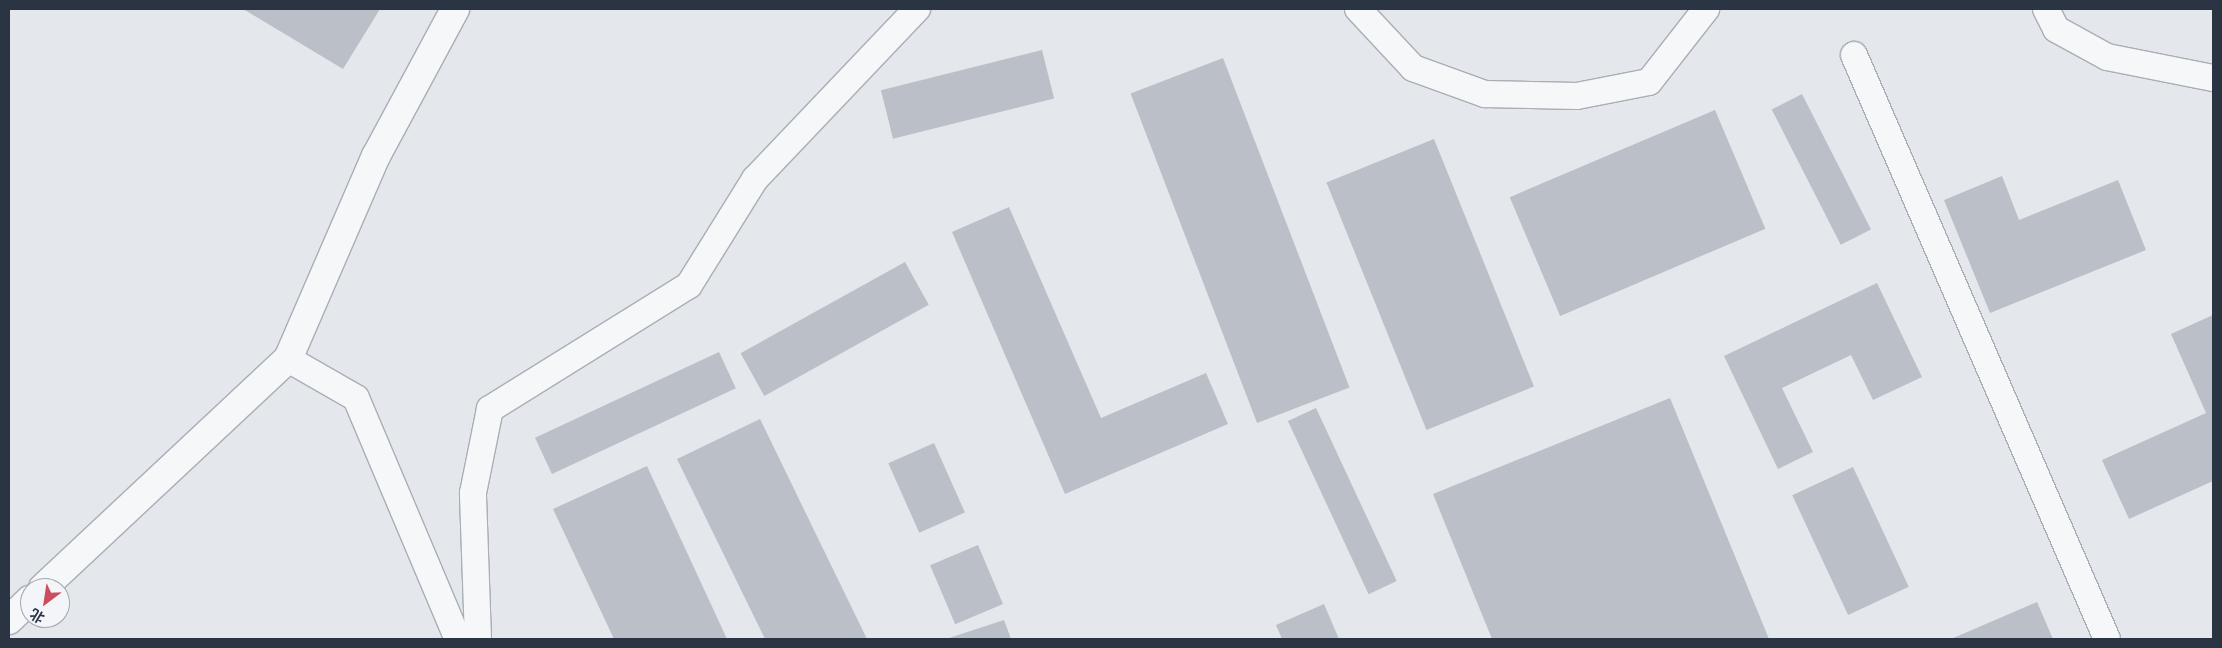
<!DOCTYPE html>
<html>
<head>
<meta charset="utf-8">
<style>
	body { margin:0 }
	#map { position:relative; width:2222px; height:648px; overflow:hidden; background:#e4e7eb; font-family:"Fira Sans Condensed","Noto Sans SC",sans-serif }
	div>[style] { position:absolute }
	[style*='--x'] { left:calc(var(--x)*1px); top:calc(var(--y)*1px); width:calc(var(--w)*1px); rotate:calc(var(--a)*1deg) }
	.building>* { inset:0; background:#bbc0c8; transform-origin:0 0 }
	.roads { filter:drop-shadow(1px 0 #a9aeb5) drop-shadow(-1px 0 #a9aeb5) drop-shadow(0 1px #a9aeb5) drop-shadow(0 -1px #a9aeb5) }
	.minor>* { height:26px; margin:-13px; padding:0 13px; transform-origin:13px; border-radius:13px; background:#f6f7f9 }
	.tertiary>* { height:28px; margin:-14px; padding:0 14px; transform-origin:14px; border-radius:14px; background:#f6f7f9 }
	span { translate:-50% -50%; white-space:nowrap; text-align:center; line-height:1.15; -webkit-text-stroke:4.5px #f3f5f8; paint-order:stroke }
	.frame { position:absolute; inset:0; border:10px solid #2b3443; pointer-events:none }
	.north { position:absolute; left:20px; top:578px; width:50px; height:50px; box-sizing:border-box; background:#f3f5f8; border:1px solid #a3a8b0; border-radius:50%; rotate:211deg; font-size:14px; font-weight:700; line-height:20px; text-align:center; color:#2b3443 }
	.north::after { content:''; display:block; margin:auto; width:18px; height:22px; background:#cc4d60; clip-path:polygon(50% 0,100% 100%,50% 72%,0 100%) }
</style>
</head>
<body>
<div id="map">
	<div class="building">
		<div style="clip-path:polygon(243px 9px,380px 9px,343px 69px)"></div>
		<div style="left:1042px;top:50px;width:50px;height:166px;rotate:76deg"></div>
		<div style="left:1223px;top:58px;width:353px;height:99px;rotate:69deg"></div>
		<div style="left:1802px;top:94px;width:152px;height:34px;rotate:63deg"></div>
		<div style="left:1715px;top:110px;width:129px;height:223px;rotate:67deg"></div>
		<div style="left:1434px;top:139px;width:267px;height:116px;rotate:68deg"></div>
		<div style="clip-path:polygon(2002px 176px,2019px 220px,2118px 180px,2146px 250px,1990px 313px,1944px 200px)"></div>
		<div style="clip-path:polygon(1009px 207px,1101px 418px,1206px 373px,1228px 424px,1065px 494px,952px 232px)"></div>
		<div style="left:905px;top:262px;width:49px;height:188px;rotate:61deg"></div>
		<div style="clip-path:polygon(1877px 283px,1922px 377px,1873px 400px,1851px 355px,1782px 388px,1813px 452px,1778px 469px,1724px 356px)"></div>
		<div style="clip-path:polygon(2213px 315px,2213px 481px,2129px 519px,2102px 460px,2206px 413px,2171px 334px)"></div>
		<div style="left:719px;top:352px;width:40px;height:203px;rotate:65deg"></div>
		<div style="clip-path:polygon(1670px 398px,1769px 639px,1492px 639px,1433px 494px)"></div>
		<div style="left:1316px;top:408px;width:191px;height:31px;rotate:65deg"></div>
		<div style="clip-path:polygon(760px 419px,867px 639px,765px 639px,677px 459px)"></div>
		<div style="left:934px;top:443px;width:76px;height:50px;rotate:66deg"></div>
		<div style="clip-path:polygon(647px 466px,727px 639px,614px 639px,553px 509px)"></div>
		<div style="left:1853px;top:467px;width:132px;height:67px;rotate:65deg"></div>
		<div style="left:978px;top:545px;width:64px;height:52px;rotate:67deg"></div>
		<div style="clip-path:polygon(2037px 602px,2053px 639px,1951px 639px)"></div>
		<div style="clip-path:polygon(1324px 604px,1339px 639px,1282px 639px,1276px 625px)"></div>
		<div style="clip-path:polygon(1004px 620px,1011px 639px,946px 639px)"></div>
	</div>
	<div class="roads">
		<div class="minor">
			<div style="--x:1358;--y:9;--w:81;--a:47"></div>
			<div style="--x:1413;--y:68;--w:77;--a:19.9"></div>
			<div style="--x:1485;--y:94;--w:92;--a:1.2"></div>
			<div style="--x:1577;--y:96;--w:73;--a:-11"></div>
			<div style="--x:1649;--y:82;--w:93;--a:-52"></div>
			<div style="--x:2046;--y:9;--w:22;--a:63"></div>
			<div style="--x:2056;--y:29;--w:58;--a:28.8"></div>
			<div style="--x:2107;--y:57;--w:108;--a:11.2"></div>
			<div style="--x:1854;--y:55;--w:636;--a:66.58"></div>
			<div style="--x:288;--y:359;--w:78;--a:29.8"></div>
			<div style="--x:356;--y:398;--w:262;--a:67.1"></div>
			<div style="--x:478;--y:639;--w:146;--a:-92"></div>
			<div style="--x:473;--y:493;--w:86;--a:-78.6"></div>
			<div style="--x:490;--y:409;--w:234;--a:-31.9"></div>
			<div style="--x:689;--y:285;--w:125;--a:-58.1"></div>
			<div style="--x:755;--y:179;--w:235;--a:-46.4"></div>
		</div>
		<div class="tertiary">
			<div style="--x:43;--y:588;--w:335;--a:-43.1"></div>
			<div style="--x:288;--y:359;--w:221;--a:-66.6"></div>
			<div style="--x:376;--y:156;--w:167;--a:-61.7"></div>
			<div style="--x:9;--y:620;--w:29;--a:-44"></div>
		</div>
	</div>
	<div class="frame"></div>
	<div class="north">北</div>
</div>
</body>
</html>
